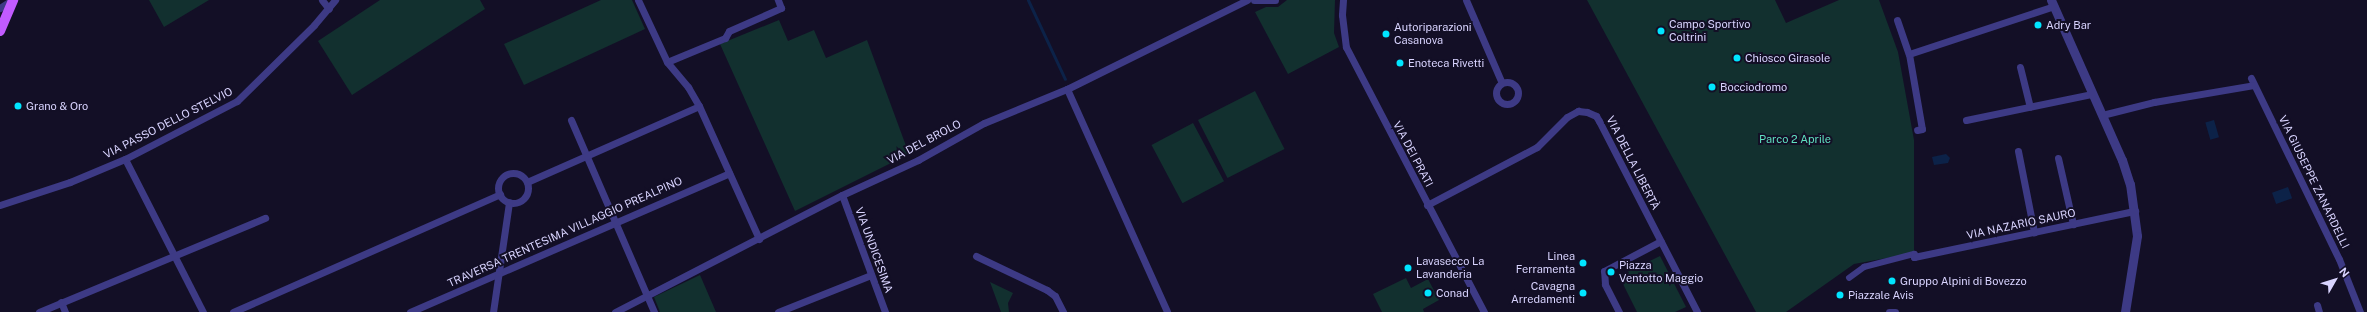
<!DOCTYPE html>
<html>
<head>
<meta charset="utf-8">
<style>
	body { margin:0 }
	#map { position:relative; width:2367px; height:312px; overflow:hidden; background:#130f26; font-family:"Public Sans",sans-serif }
	div>[style] { position:absolute }
	[style*='--x'] { left:calc(var(--x)*1px); top:calc(var(--y)*1px); width:calc(var(--w)*1px); rotate:calc(var(--a)*1deg) }
	.green>* { inset:0; background:#12302f; transform-origin:0 0 }
	.water>* { inset:0; background:#0c2248; transform-origin:0 0 }
	.stream>* { height:3px; margin:-1.5px; padding:0 1.5px; transform-origin:1.5px; border-radius:1.5px; background:#0c2248 }
	.pedestrian>* { height:5.5px; margin:-2.75px; padding:0 2.75px; transform-origin:2.75px; border-radius:2.75px; background:#3d3a85 }
	.minor>* { height:7px; margin:-3.5px; padding:0 3.5px; transform-origin:3.5px; border-radius:3.5px; background:#3d3a85 }
	.minor>.ring { margin:-3.5px; padding:0; box-sizing:content-box; background:none; border:7px solid #3d3a85; border-radius:50% }
	.tertiary>* { height:9px; margin:-4.5px; padding:0 4.5px; transform-origin:4.5px; border-radius:4.5px; background:#3d3a85 }
	.primary>* { height:10px; margin:-5px; padding:0 5px; transform-origin:5px; border-radius:5px; background:#c25bff }
	.dots>* { width:11px; height:11px; translate:-50% -50%; box-sizing:border-box; border:2px solid #130f26; border-radius:50% }
	span { translate:-50% -50%; white-space:nowrap; text-align:center; line-height:1.15; -webkit-text-stroke:4px #130f26; paint-order:stroke }
	.poi-label { font-size:11px; color:#d9d4ff }
	.left { translate:0 -50%; text-align:left }
	.right { translate:-100% -50%; text-align:right }
	.street-label { font-size:11px; color:#d9d4ff }
	.park-label { font-size:11px; color:#5fe0c0 }
	.north { position:absolute; left:2315px; top:260px; width:40px; height:40px; -webkit-text-stroke:3px #130f26; paint-order:stroke; rotate:51deg; font-size:11px; font-weight:700; line-height:16px; text-align:center; color:#d9d4ff }
	.north::after { content:''; display:block; margin:auto; width:14px; height:18px; background:#d9d4ff; clip-path:polygon(50% 0,100% 100%,50% 72%,0 100%) }
</style>
</head>
<body>
<div id="map">
	<div class="green">
		<div style="clip-path:polygon(149px 0,209px 0,164px 27px)"></div>
		<div style="clip-path:polygon(380px 0,480px 0,485px 9px,352px 95px,318px 41px)"></div>
		<div style="clip-path:polygon(601px 0,632px 0,645px 29px,524px 85px,504px 44px)"></div>
		<div style="clip-path:polygon(1287px 0,1335px 0,1334px 33px,1339px 47px,1288px 74px,1255px 12px,1266px 7px,1278px 7px)"></div>
		<div style="clip-path:polygon(1587px 0,1775px 0,1786px 23px,1839px 0,1879px 0,1898px 52px,1914px 140px,1914px 253px,1854px 264px,1786px 312px,1756px 312px)"></div>
		<div style="clip-path:polygon(779px 20px,788px 41px,814px 30px,826px 58px,867px 40px,909px 154px,795px 211px,720px 44px)"></div>
		<div style="left:1255px;top:91px;width:65px;height:64px;rotate:63deg"></div>
		<div style="left:1193px;top:123px;width:66px;height:47px;rotate:62deg"></div>
		<div style="clip-path:polygon(1660px 256px,1686px 307px,1675px 312px,1637px 312px,1619px 276px)"></div>
		<div style="clip-path:polygon(700px 275px,716px 312px,660px 312px,654px 297px)"></div>
		<div style="clip-path:polygon(1406px 278px,1411px 288px,1428px 279px,1439px 300px,1423px 309px,1424px 312px,1382px 312px,1373px 294px)"></div>
		<div style="clip-path:polygon(990px 282px,1013px 293px,1008px 303px,1009px 312px,1001px 312px)"></div>
	</div>
	<div class="water">
		<div style="left:2214px;top:120px;width:18px;height:9px;rotate:74deg"></div>
		<div style="clip-path:polygon(1946px 154px,1950px 158px,1948px 163px,1934px 165px,1932px 157px)"></div>
		<div style="left:2288px;top:187px;width:12px;height:17px;rotate:70deg"></div>
	</div>
	<div class="stream">
		<div style="--x:1028;--y:0;--w:87;--a:64.9"></div>
	</div>
	<div class="pedestrian">
		<div style="--x:1849;--y:278;--w:19;--a:-36"></div>
		<div style="--x:1864;--y:267;--w:52;--a:-14.6"></div>
	</div>
	<div class="minor">
		<div style="--x:322;--y:0;--w:11;--a:52"></div>
		<div style="--x:638;--y:0;--w:68;--a:64.9"></div>
		<div style="--x:667;--y:62;--w:33;--a:50"></div>
		<div style="--x:688;--y:87;--w:22;--a:60"></div>
		<div style="--x:699;--y:106;--w:146;--a:65.7"></div>
		<div style="--x:1254;--y:0;--w:21;--a:0"></div>
		<div style="--x:1343;--y:0;--w:15;--a:94"></div>
		<div style="--x:1342;--y:15;--w:32;--a:83"></div>
		<div style="--x:1346;--y:47;--w:299;--a:62.5"></div>
		<div style="--x:1466;--y:0;--w:90;--a:66.6"></div>
		<div style="--x:0;--y:8;--w:14;--a:-34"></div>
		<div style="--x:1897;--y:20;--w:36;--a:71"></div>
		<div style="--x:1909;--y:54;--w:76;--a:80.2"></div>
		<div style="--x:1922;--y:129;--w:5;--a:169"></div>
		<div style="--x:1909;--y:54;--w:153;--a:-18.3"></div>
		<div style="--x:667;--y:62;--w:63;--a:-22.5"></div>
		<div style="--x:725;--y:38;--w:8;--a:-60"></div>
		<div style="--x:729;--y:31;--w:57;--a:-23.9"></div>
		<div style="--x:781;--y:8;--w:9;--a:-111"></div>
		<div style="--x:2020;--y:67;--w:41;--a:76"></div>
		<div style="--x:2251;--y:78;--w:201;--a:64.1"></div>
		<div style="--x:2339;--y:259;--w:57;--a:68.4"></div>
		<div class="ring" style="left:1496px;top:82px;width:15px;height:15px"></div>
		<div style="--x:1067;--y:89;--w:244;--a:65.8"></div>
		<div style="--x:2102;--y:115;--w:54;--a:-14"></div>
		<div style="--x:2154;--y:102;--w:101;--a:-9.6"></div>
		<div style="--x:571;--y:120;--w:209;--a:66.6"></div>
		<div style="--x:1966;--y:120;--w:129;--a:-11.7"></div>
		<div style="--x:2018;--y:151;--w:83;--a:78.8"></div>
		<div style="--x:2058;--y:158;--w:68;--a:77.2"></div>
		<div style="--x:125;--y:159;--w:172;--a:63"></div>
		<div class="ring" style="left:498px;top:173px;width:23px;height:23px"></div>
		<div style="--x:527;--y:182;--w:188;--a:-23.8"></div>
		<div style="--x:842;--y:195;--w:125;--a:69.8"></div>
		<div style="--x:0;--y:205;--w:74;--a:-18.2"></div>
		<div style="--x:70;--y:182;--w:60;--a:-22.7"></div>
		<div style="--x:125;--y:159;--w:126;--a:-27.4"></div>
		<div style="--x:237;--y:101;--w:108;--a:-44.6"></div>
		<div style="--x:314;--y:25;--w:33;--a:-50"></div>
		<div style="--x:1427;--y:205;--w:124;--a:-27.8"></div>
		<div style="--x:1537;--y:147;--w:42;--a:-45"></div>
		<div style="--x:1567;--y:117;--w:13;--a:-29"></div>
		<div style="--x:1578;--y:111;--w:9;--a:6"></div>
		<div style="--x:1587;--y:112;--w:10;--a:24"></div>
		<div style="--x:1596;--y:116;--w:6;--a:59"></div>
		<div style="--x:1599;--y:121;--w:215;--a:62.8"></div>
		<div style="--x:1914;--y:254;--w:3;--a:90"></div>
		<div style="--x:1914;--y:257;--w:226;--a:-11.8"></div>
		<div style="--x:976;--y:256;--w:79;--a:25.6"></div>
		<div style="--x:1047;--y:290;--w:10;--a:37"></div>
		<div style="--x:1055;--y:296;--w:18;--a:63"></div>
		<div style="--x:61;--y:302;--w:11;--a:68"></div>
		<div style="--x:2317;--y:305;--w:7;--a:74"></div>
		<div style="--x:39;--y:312;--w:245;--a:-22.6"></div>
		<div style="--x:233;--y:312;--w:292;--a:-23.8"></div>
		<div style="--x:410;--y:312;--w:348;--a:-23.5"></div>
		<div style="--x:493;--y:312;--w:111;--a:-81.7"></div>
		<div style="--x:615;--y:312;--w:255;--a:-27.3"></div>
		<div style="--x:842;--y:195;--w:84;--a:-24.7"></div>
		<div style="--x:918;--y:160;--w:76;--a:-29.3"></div>
		<div style="--x:984;--y:123;--w:90;--a:-22.3"></div>
		<div style="--x:1067;--y:89;--w:201;--a:-26.3"></div>
		<div style="--x:778;--y:312;--w:100;--a:-21.7"></div>
		<div style="--x:1619;--y:312;--w:31;--a:-117"></div>
		<div style="--x:1605;--y:284;--w:13;--a:-94"></div>
		<div style="--x:1604;--y:271;--w:64;--a:-27.8"></div>
		<div style="--x:1889;--y:312;--w:6;--a:0"></div>
	</div>
	<div class="tertiary">
		<div style="--x:2051;--y:0;--w:175;--a:66.1"></div>
		<div style="--x:2122;--y:160;--w:25;--a:72"></div>
		<div style="--x:2130;--y:184;--w:52;--a:82.3"></div>
		<div style="--x:2137;--y:236;--w:77;--a:99"></div>
	</div>
	<div class="primary">
		<div style="--x:0;--y:31;--w:34;--a:-67"></div>
	</div>
	<div class="dots">
		<div style="left:2038px;top:25px;background:#00e5ff"></div>
		<div style="left:1661px;top:31px;background:#00e5ff"></div>
		<div style="left:1386px;top:34px;background:#00e5ff"></div>
		<div style="left:1737px;top:58px;background:#00e5ff"></div>
		<div style="left:1400px;top:63px;background:#00e5ff"></div>
		<div style="left:1712px;top:87px;background:#00e5ff"></div>
		<div style="left:18px;top:106px;background:#00e5ff"></div>
		<div style="left:1583px;top:263px;background:#00e5ff"></div>
		<div style="left:1408px;top:268px;background:#00e5ff"></div>
		<div style="left:1611px;top:272px;background:#00e5ff"></div>
		<div style="left:1892px;top:281px;background:#00e5ff"></div>
		<div style="left:1428px;top:293px;background:#00e5ff"></div>
		<div style="left:1583px;top:293px;background:#00e5ff"></div>
		<div style="left:1840px;top:295px;background:#00e5ff"></div>
	</div>
	<div class="poi-label">
		<span class="left" style="left:1669px;top:31px">Campo Sportivo<br>Coltrini</span>
		<span class="left" style="left:2046px;top:25px">Adry Bar</span>
		<span class="left" style="left:1394px;top:34px">Autoriparazioni<br>Casanova</span>
		<span class="left" style="left:1745px;top:58px">Chiosco Girasole</span>
		<span class="left" style="left:1408px;top:63px">Enoteca Rivetti</span>
		<span class="left" style="left:1720px;top:87px">Bocciodromo</span>
		<span class="left" style="left:26px;top:106px">Grano &amp; Oro</span>
		<span class="right" style="left:1575px;top:263px">Linea<br>Ferramenta</span>
		<span class="left" style="left:1416px;top:268px">Lavasecco La<br>Lavanderia</span>
		<span class="left" style="left:1619px;top:272px">Piazza<br>Ventotto Maggio</span>
		<span class="left" style="left:1900px;top:281px">Gruppo Alpini di Bovezzo</span>
		<span class="right" style="left:1575px;top:293px">Cavagna<br>Arredamenti</span>
		<span class="left" style="left:1436px;top:293px">Conad</span>
		<span class="left" style="left:1848px;top:295px">Piazzale Avis</span>
	</div>
	<div class="street-label">
		<span style="left:168px;top:123px;rotate:-27deg">VIA PASSO DELLO STELVIO</span>
		<span style="left:924px;top:142px;rotate:-28deg">VIA DEL BROLO</span>
		<span style="left:1413px;top:154px;rotate:62deg">VIA DEI PRATI</span>
		<span style="left:1633px;top:163px;rotate:63deg">VIA DELLA LIBERTÀ</span>
		<span style="left:2314px;top:182px;rotate:64deg">VIA GIUSEPPE ZANARDELLI</span>
		<span style="left:2021px;top:224px;rotate:-12deg">VIA NAZARIO SAURO</span>
		<span style="left:565px;top:232px;rotate:-24deg">TRAVERSA TRENTESIMA VILLAGGIO PREALPINO</span>
		<span style="left:874px;top:250px;rotate:70deg">VIA UNDICESIMA</span>
	</div>
	<div class="park-label">
		<span style="left:1795px;top:139px">Parco 2 Aprile</span>
	</div>
	<div class="north">N</div>
</div>
</body>
</html>
